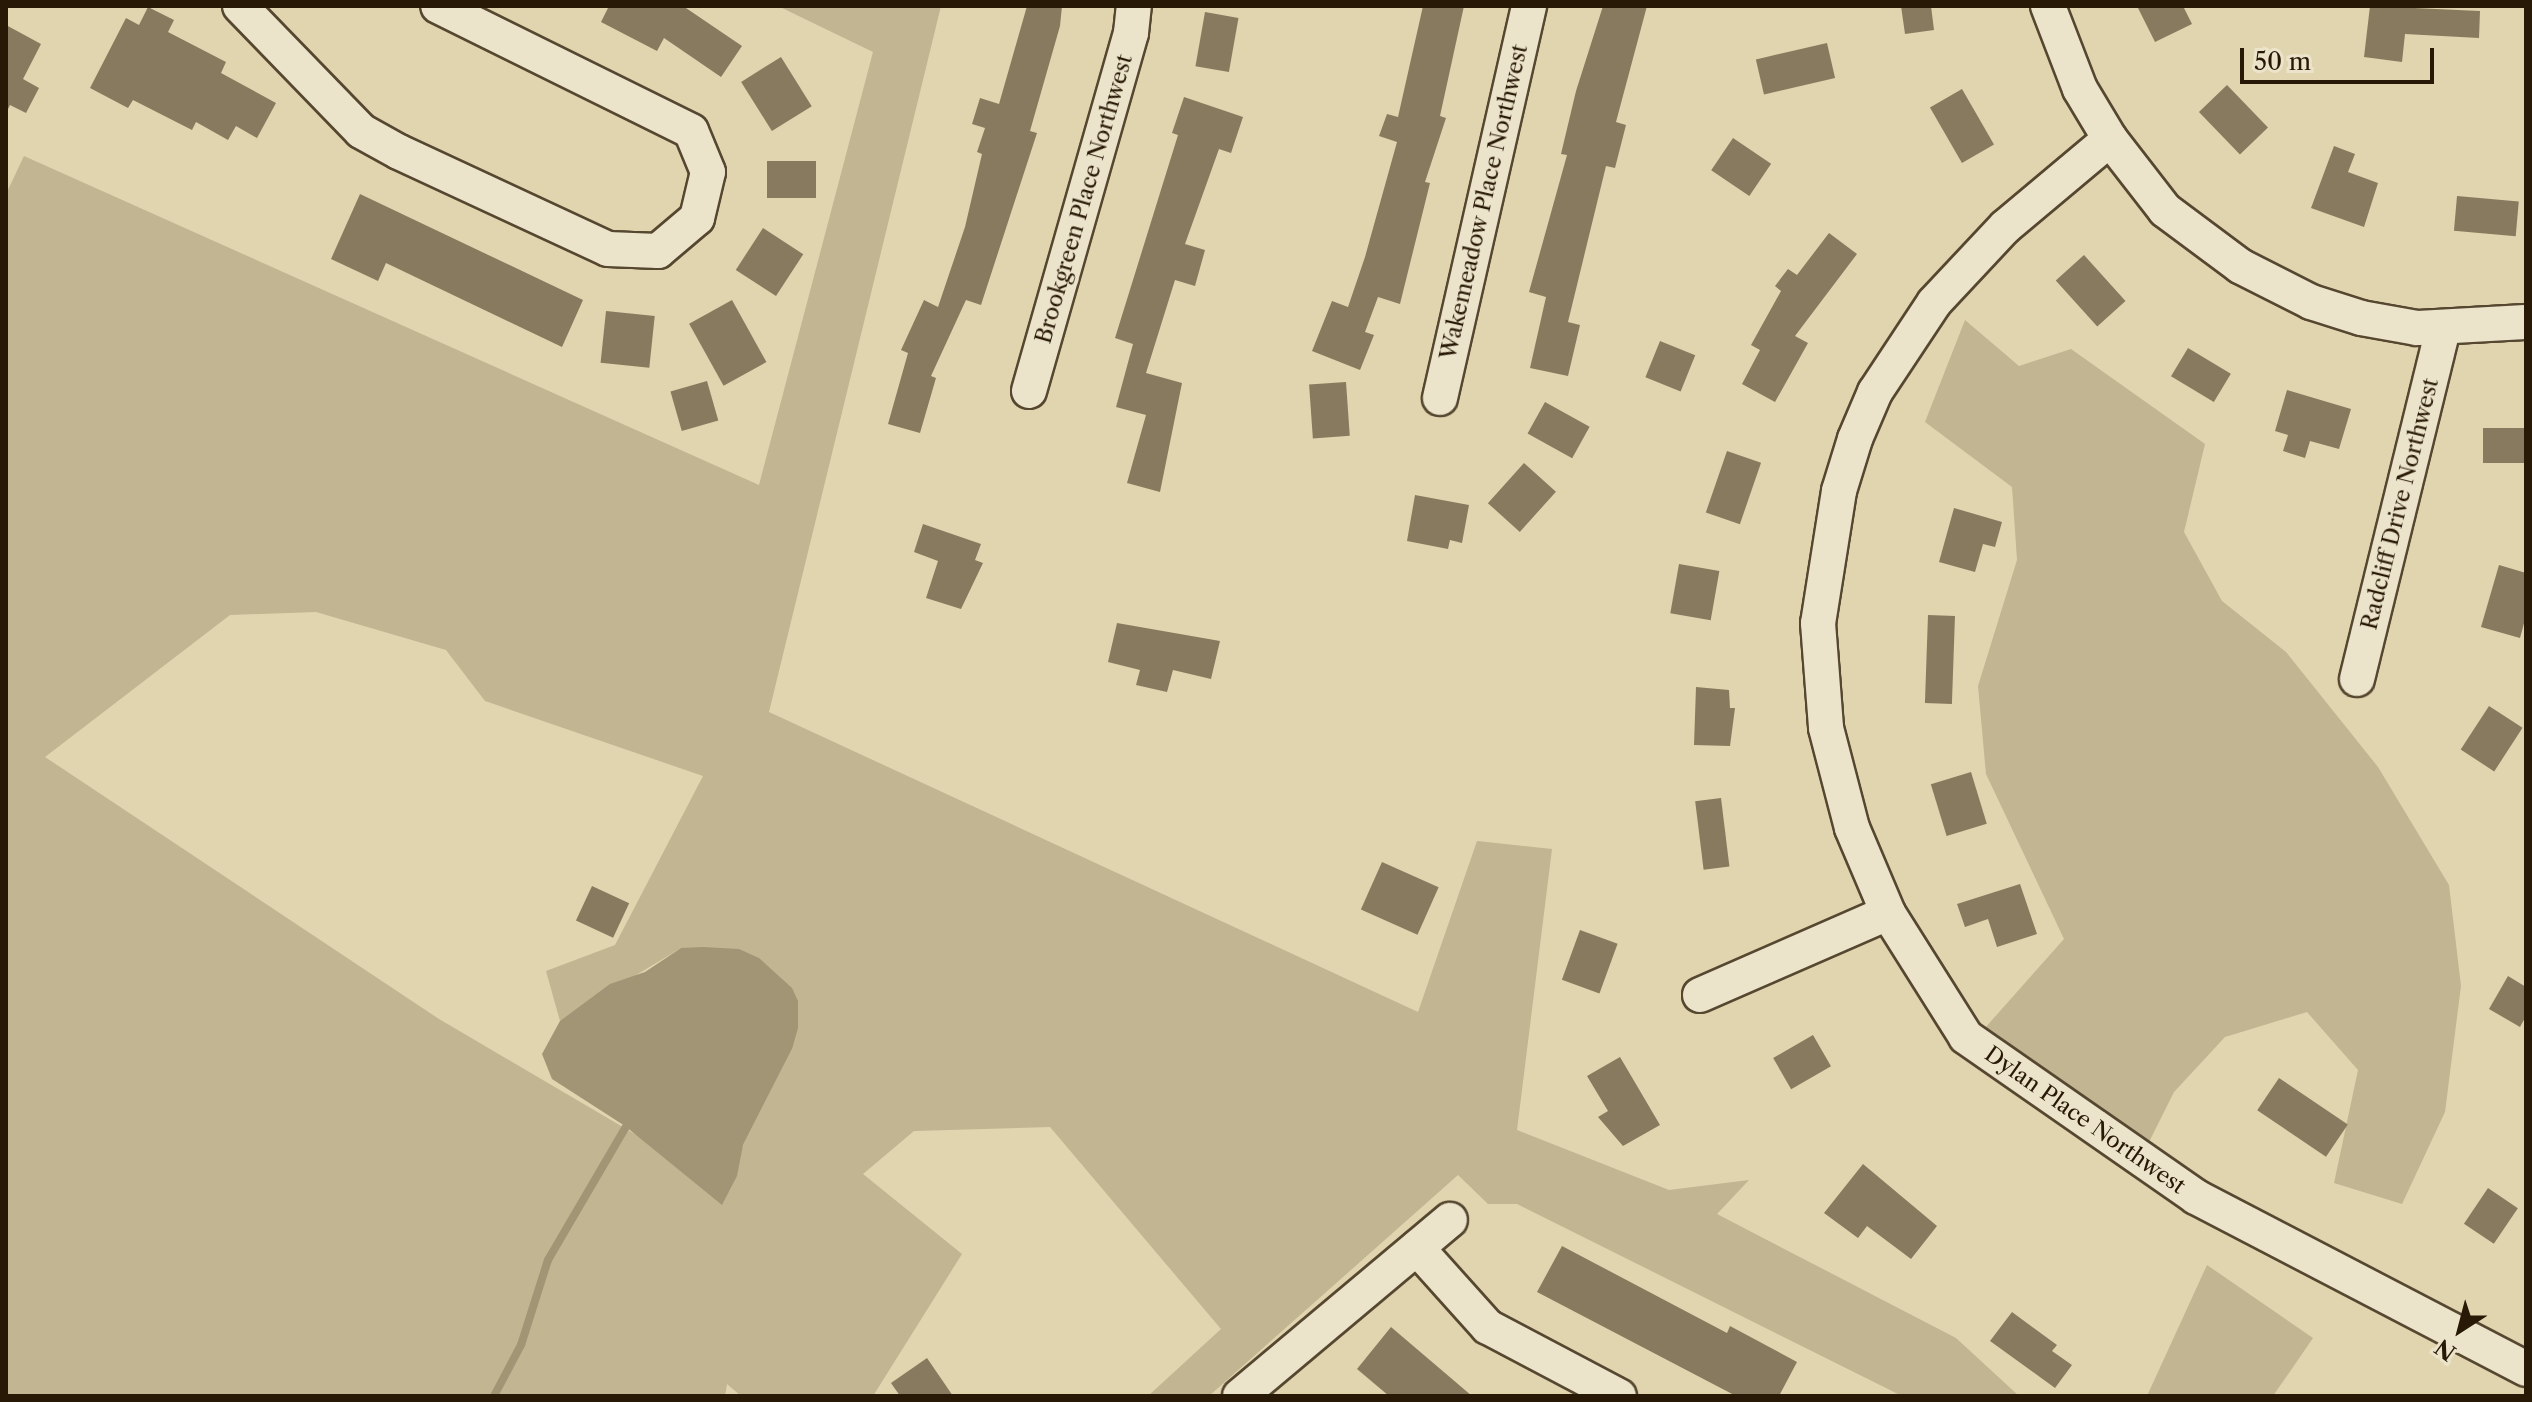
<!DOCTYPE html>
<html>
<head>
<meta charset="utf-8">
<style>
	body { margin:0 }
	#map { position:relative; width:2532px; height:1402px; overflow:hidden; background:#e0d5af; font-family:"Libre Caslon Text",serif }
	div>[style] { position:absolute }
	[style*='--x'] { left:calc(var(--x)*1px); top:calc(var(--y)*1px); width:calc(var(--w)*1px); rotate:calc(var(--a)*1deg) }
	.green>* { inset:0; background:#c1b592 }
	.water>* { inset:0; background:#a19576 }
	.stream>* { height:8px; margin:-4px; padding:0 4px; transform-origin:4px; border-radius:4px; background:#a19576 }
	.building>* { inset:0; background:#887a5e; transform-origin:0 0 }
	.roads { filter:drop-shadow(2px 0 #564730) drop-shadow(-2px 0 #564730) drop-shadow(0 2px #564730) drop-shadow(0 -2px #564730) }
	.minor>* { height:34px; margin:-17px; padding:0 17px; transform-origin:17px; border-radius:17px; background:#ebe4cb }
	span { translate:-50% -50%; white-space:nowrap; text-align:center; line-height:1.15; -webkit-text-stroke:7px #ebe4cb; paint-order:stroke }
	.street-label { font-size:22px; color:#281806 }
	.frame { position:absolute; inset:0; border:8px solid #281806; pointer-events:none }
	.north { position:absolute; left:2420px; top:1290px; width:80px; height:80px; -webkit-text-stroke:6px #ebe4cb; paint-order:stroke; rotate:216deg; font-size:22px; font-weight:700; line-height:32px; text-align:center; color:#281806 }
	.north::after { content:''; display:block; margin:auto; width:28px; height:36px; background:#281806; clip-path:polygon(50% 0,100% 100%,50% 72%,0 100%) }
	.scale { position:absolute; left:2240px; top:48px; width:194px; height:36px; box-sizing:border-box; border:4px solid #281806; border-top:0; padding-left:10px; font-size:24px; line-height:28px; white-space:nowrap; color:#281806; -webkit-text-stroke:6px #ebe4cb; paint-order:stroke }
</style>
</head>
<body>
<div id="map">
	<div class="green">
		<div style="clip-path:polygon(evenodd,778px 6px,941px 6px,769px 712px,1418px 1012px,1477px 841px,1552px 849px,1517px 1130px,1669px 1190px,1749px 1180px,1717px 1214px,1956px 1338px,2019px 1396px,1902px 1396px,1517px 1204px,1488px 1204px,1458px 1175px,1209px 1396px,1148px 1396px,1221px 1329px,1050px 1127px,914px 1131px,863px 1174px,962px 1254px,873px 1396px,741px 1396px,727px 1384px,725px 1396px,6px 1396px,6px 194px,24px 156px,759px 485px,873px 52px,778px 6px,316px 612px,446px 650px,485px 701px,703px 776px,615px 945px,546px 971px,560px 1021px,681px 948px,792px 1049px,743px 1145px,730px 1190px,439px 1019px,45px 757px,230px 615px,316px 612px)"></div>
		<div style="clip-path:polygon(1965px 320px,2019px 366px,2071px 349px,2205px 444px,2184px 532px,2222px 601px,2286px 652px,2378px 767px,2449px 885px,2461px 986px,2445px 1112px,2402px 1204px,2334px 1183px,2358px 1070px,2307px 1012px,2225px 1037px,2174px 1092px,2148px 1144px,1985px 1028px,2064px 939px,1986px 774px,1978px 686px,2017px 560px,2012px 487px,1925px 422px)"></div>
		<div style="clip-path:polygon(2207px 1265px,2313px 1338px,2273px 1396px,2147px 1396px)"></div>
	</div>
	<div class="water">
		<div style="clip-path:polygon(703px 947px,739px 949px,759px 958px,792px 988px,798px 1001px,798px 1028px,792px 1049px,743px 1145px,737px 1176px,722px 1205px,625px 1126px,552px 1079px,542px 1054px,560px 1021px,610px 984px,645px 972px,681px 948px)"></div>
	</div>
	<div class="stream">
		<div style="--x:494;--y:1396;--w:58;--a:-62.1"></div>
		<div style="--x:521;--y:1345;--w:89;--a:-72.4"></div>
		<div style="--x:548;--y:1260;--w:164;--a:-59.7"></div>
	</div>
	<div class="building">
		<div style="clip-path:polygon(609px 6px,683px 6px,742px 46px,721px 77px,664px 38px,657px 51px,601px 22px)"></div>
		<div style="clip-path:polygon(1027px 6px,1062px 6px,1060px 26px,1030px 131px,1037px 133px,981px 305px,966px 300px,931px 376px,936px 378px,920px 433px,888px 424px,908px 353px,901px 350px,924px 300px,938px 307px,965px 227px,982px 154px,977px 152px,985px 128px,972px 124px,980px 98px,999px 104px)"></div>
		<div style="clip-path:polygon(1423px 6px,1464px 6px,1440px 116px,1446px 118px,1425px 182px,1430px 183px,1400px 304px,1378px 297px,1365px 332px,1374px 335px,1360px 370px,1312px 351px,1332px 301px,1348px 307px,1365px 257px,1397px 142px,1379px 136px,1387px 114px,1398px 117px)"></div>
		<div style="clip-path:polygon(1603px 6px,1647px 6px,1616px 122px,1626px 125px,1615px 168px,1606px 166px,1568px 322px,1580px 325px,1568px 376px,1530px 368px,1546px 297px,1529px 292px,1567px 155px,1561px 154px,1576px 91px)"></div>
		<div style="clip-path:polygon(1901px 6px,1931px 6px,1934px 30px,1905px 34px)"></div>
		<div style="clip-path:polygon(2137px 6px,2183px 6px,2192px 24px,2155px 42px)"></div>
		<div style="clip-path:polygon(2370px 6px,2480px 11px,2479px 38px,2405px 34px,2402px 62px,2364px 57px)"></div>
		<div style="clip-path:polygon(148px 7px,174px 20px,168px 32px,226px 62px,221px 73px,276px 103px,257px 138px,236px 126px,228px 140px,196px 122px,192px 130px,133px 100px,128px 108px,90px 88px,126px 18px,139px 25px)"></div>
		<div style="left:1205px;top:12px;width:34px;height:55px;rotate:10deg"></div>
		<div style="clip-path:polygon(6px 25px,41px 44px,23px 79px,39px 88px,26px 113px,10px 105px,6px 113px)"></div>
		<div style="left:1827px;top:43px;width:36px;height:73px;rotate:77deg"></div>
		<div style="left:781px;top:57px;width:58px;height:47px;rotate:58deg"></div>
		<div style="left:2227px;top:85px;width:59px;height:39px;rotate:46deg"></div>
		<div style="left:1962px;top:89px;width:64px;height:37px;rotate:60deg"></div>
		<div style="clip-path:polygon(1184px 97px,1243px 117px,1231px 153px,1219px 149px,1185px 244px,1205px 250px,1195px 286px,1175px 280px,1146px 373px,1182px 383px,1160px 492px,1127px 483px,1146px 415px,1116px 407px,1133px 344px,1115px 338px,1178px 135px,1172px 133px)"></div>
		<div style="left:1733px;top:138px;width:46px;height:39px;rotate:34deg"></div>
		<div style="clip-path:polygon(2334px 146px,2355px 154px,2348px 172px,2378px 183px,2364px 227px,2311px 208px)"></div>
		<div style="left:767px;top:161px;width:49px;height:37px"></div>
		<div style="clip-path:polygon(360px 194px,583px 300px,562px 347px,386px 263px,378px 281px,331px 259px)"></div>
		<div style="left:2457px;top:196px;width:62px;height:35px;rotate:5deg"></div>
		<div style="left:763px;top:228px;width:48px;height:50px;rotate:33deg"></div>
		<div style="clip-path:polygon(1829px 233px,1857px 254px,1795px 336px,1808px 343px,1775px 402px,1742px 384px,1760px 350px,1751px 345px,1781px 291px,1775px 286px,1788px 269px,1797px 275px)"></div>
		<div style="left:2084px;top:255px;width:62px;height:38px;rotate:48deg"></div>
		<div style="left:732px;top:300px;width:71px;height:49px;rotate:61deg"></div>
		<div style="left:606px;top:311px;width:49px;height:52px;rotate:6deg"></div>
		<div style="left:1660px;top:341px;width:38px;height:39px;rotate:22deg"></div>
		<div style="left:2188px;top:348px;width:50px;height:33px;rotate:31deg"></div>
		<div style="left:707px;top:381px;width:41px;height:38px;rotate:74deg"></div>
		<div style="left:1346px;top:382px;width:54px;height:37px;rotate:86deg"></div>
		<div style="clip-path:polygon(2287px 390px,2351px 409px,2339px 449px,2310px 441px,2305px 458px,2283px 451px,2288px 435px,2275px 431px)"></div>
		<div style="left:1545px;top:402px;width:51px;height:36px;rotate:29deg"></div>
		<div style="left:2526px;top:428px;width:35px;height:43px;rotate:90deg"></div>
		<div style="left:1727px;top:451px;width:36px;height:65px;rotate:19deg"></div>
		<div style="left:1524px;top:463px;width:43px;height:54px;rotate:42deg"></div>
		<div style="clip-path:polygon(1415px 495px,1469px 505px,1462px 543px,1450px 540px,1448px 549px,1407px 541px)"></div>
		<div style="clip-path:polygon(1954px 508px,2002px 522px,1995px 547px,1983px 544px,1975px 572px,1939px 562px)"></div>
		<div style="clip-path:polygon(923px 524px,981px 544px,975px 560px,983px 563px,961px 609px,926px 598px,938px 561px,914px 552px)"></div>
		<div style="left:1679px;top:564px;width:41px;height:50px;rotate:10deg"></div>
		<div style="clip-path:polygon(2499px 565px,2526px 573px,2526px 616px,2520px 638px,2481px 627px)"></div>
		<div style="left:1928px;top:615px;width:27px;height:88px;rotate:2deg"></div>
		<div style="clip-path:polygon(1117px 623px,1220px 641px,1211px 679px,1173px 670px,1167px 692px,1136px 685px,1140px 670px,1108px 662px)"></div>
		<div style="clip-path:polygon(1696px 687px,1729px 690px,1730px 708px,1735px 708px,1730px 746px,1694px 745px)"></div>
		<div style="left:2489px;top:706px;width:40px;height:52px;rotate:33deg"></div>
		<div style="left:1971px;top:772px;width:54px;height:42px;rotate:73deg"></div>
		<div style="left:1721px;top:798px;width:69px;height:26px;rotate:83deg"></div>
		<div style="left:1382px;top:862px;width:62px;height:52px;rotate:24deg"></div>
		<div style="clip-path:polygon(2020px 884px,2037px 934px,1997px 947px,1988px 919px,1965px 927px,1957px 904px)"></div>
		<div style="left:592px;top:886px;width:41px;height:38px;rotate:25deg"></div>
		<div style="left:1580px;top:930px;width:40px;height:53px;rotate:20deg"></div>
		<div style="clip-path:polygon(2508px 976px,2526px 987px,2526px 1016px,2520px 1027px,2489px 1009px)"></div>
		<div style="left:1813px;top:1035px;width:36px;height:46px;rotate:60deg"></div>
		<div style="clip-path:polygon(1620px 1057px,1660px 1125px,1623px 1146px,1598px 1117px,1608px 1111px,1587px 1076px)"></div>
		<div style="left:2279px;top:1078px;width:83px;height:39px;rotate:34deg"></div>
		<div style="clip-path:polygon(1863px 1164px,1937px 1226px,1911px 1259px,1867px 1226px,1858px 1238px,1824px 1213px)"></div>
		<div style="left:2488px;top:1188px;width:36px;height:43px;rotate:34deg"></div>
		<div style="clip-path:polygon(1562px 1246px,1727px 1333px,1730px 1326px,1797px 1362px,1779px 1396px,1736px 1396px,1537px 1292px)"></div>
		<div style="clip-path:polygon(2012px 1312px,2057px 1345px,2052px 1351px,2072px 1365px,2055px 1388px,1990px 1341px)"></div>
		<div style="clip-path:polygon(1391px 1327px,1472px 1396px,1389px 1396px,1357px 1369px)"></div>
		<div style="clip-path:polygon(927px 1358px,953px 1396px,900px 1396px,891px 1383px)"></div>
	</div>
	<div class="roads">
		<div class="minor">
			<div style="--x:240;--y:6;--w:174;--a:45.9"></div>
			<div style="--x:361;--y:131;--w:43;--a:28.9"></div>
			<div style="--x:399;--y:152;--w:230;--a:24.9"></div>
			<div style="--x:608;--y:249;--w:50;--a:2.3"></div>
			<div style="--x:658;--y:251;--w:51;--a:-40.2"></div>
			<div style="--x:697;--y:218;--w:47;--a:-76.6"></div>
			<div style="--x:708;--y:172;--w:44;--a:-112.5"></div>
			<div style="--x:691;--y:131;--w:282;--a:-153.7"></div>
			<div style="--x:2048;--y:6;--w:89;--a:68.9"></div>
			<div style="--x:2080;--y:89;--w:58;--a:59"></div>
			<div style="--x:2110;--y:139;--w:90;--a:52.2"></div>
			<div style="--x:2165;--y:210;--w:94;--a:36.7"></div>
			<div style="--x:2240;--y:266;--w:80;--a:26.9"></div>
			<div style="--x:2311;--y:302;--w:52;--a:17.7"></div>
			<div style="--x:2361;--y:318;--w:57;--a:10.1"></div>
			<div style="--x:2417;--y:328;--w:109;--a:-3.2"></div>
			<div style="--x:2110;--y:139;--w:137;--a:140"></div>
			<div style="--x:2005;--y:227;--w:104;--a:133.1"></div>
			<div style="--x:1934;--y:303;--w:107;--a:123.5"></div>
			<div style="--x:1875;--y:392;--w:51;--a:113.1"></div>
			<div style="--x:1855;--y:439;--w:54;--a:107.1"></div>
			<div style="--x:1839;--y:491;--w:134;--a:99"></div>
			<div style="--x:1818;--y:623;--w:105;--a:85.6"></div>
			<div style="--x:1826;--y:728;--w:103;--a:75.4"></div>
			<div style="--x:1852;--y:828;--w:92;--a:67"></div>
			<div style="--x:1888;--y:913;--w:146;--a:57.8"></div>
			<div style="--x:1966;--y:1037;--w:280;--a:34.8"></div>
			<div style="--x:2196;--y:1197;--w:372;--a:27.5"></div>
			<div style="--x:1029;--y:391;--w:372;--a:-74.1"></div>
			<div style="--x:1131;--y:33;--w:27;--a:-84"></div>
			<div style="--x:1440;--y:398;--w:402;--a:-77.2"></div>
			<div style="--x:2357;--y:679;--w:361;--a:-76.2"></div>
			<div style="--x:1700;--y:995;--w:205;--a:-23.6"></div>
			<div style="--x:1417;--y:1248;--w:106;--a:48.1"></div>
			<div style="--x:1488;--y:1327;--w:148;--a:27.8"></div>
			<div style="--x:1240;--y:1396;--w:274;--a:-40"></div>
		</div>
	</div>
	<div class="street-label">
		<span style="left:1084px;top:199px;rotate:-74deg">Brookgreen Place Northwest</span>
		<span style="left:1484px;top:202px;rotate:-77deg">Wakemeadow Place Northwest</span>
		<span style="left:2400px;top:504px;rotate:-76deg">Radcliff Drive Northwest</span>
		<span style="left:2085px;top:1120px;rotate:35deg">Dylan Place Northwest</span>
	</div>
	<div class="frame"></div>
	<div class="north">N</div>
	<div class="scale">50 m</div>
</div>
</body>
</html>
